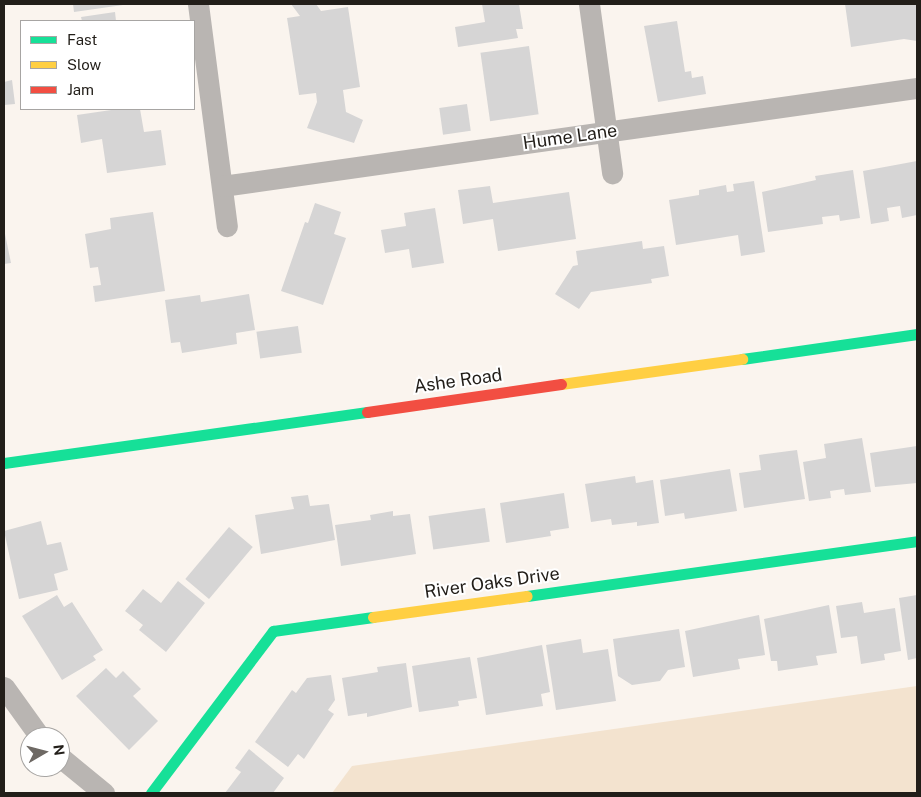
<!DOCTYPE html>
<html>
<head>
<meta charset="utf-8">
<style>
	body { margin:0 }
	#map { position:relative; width:921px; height:797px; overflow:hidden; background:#faf4ee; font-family:"Public Sans",sans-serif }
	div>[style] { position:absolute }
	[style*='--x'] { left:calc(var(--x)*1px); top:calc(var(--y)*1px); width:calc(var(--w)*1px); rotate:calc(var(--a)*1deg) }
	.green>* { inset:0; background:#f3e3cf }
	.building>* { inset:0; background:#d6d5d5; transform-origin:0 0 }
	.street>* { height:21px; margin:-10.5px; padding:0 10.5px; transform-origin:10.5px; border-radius:10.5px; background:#b9b5b2 }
	.fast>* { height:11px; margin:-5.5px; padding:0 5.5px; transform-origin:5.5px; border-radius:5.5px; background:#16e098 }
	.slow>* { height:11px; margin:-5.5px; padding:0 5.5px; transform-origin:5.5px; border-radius:5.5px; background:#ffcf43 }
	.jam>* { height:11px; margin:-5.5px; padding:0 5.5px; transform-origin:5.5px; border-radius:5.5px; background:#f24e42 }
	span { translate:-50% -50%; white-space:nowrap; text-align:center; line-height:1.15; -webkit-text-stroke:4px #fff; paint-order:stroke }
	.street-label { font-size:18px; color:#221e19 }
	.frame { position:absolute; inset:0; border:5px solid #221e19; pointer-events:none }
	.legend { position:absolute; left:20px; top:20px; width:175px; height:90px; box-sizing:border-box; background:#fff; border:1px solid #a7a5a3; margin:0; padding:6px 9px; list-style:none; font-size:15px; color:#221e19 }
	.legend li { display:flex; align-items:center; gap:10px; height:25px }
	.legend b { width:25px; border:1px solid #a7a5a3 }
	.north { position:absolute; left:20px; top:727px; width:50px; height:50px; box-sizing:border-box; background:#fff; border:1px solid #a7a5a3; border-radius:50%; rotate:82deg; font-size:14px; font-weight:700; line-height:20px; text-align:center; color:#221e19 }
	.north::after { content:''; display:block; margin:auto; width:18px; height:22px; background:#6e6964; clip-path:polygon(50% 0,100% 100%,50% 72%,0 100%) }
</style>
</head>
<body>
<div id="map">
	<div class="green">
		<div style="clip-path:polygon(917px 686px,917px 793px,332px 793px,352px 766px)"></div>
	</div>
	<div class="building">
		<div style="clip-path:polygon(73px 4px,123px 4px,123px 5px,74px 12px)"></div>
		<div style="clip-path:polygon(291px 4px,316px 4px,321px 11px,348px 7px,360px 87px,343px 90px,346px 112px,363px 120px,354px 143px,307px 128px,317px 102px,316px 93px,299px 95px,287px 18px,300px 16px)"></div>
		<div style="clip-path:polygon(482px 4px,519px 4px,523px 29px,516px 29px,518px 38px,458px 47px,455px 27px,485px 22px)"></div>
		<div style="clip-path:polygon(845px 4px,917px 4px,917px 41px,904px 39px,851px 47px)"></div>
		<div style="clip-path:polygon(115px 12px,116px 21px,82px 21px,81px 17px)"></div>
		<div style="clip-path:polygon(677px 21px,685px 72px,691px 71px,692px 78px,703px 76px,706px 94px,658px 102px,644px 26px)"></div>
		<div style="left:529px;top:46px;width:69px;height:49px;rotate:82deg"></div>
		<div style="clip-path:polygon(12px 80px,15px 104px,4px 105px,4px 82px)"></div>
		<div style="left:467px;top:104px;width:27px;height:28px;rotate:82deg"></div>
		<div style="clip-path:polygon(118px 109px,140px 109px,144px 132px,161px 130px,166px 165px,107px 173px,102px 139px,81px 143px,77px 115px)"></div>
		<div style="clip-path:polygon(917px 161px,917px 215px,902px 218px,900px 206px,887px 208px,889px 221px,871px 224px,863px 171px)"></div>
		<div style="clip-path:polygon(853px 170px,860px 218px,840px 221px,839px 215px,822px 217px,823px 224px,768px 232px,762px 192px,816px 180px,815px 176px)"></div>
		<div style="clip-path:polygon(754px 181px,765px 252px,741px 256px,738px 235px,676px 245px,669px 200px,699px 195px,699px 190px,726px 185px,727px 192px,734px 191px,733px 184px)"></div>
		<div style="clip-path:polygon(490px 186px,493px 203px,569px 192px,576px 239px,498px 251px,493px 219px,463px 224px,458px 190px)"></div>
		<div style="clip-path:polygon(315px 203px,341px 212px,334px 234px,346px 238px,323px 305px,281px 291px,305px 222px,308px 223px)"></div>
		<div style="clip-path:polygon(435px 208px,444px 263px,412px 268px,409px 249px,385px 253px,381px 230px,406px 226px,404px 213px)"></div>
		<div style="clip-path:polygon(153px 212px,165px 291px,95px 302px,93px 286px,101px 285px,98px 267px,90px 268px,85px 234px,111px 229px,110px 218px)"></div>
		<div style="clip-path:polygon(4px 229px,11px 263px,4px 264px)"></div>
		<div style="clip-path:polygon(642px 241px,643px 249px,664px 246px,669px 276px,651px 279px,652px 283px,591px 292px,579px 309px,555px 294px,573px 266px,578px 265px,576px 251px)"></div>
		<div style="clip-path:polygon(249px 294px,255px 330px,236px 333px,237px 344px,182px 353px,180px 342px,171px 343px,165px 300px,200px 295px,201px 302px)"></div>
		<div style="left:298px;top:326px;width:27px;height:42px;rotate:82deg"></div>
		<div style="clip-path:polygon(862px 438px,871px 492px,845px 495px,844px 489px,830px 491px,831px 498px,809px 501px,803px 462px,826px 458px,824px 444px)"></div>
		<div style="clip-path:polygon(917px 446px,917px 483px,875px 487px,870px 453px)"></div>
		<div style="clip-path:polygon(797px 450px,805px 499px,744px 508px,739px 473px,761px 470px,759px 455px)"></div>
		<div style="clip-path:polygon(730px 469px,737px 511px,685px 519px,684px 513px,665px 516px,660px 480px)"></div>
		<div style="clip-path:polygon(635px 476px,636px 483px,653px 480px,659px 523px,637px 526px,637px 522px,612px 525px,611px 519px,591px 522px,585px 484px)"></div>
		<div style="clip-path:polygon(564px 493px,569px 528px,550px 531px,551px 536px,506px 543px,500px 503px)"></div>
		<div style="clip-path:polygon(308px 495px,310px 506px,329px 504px,335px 540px,261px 554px,255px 515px,294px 509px,291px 497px)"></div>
		<div style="left:485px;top:508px;width:34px;height:57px;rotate:82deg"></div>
		<div style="clip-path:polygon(393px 511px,393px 516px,410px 514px,416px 554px,341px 566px,335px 525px,371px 520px,370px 515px)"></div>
		<div style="clip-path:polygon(41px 521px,47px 545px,61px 542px,68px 570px,54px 574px,58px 590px,19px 599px,4px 531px)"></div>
		<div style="left:229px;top:527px;width:31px;height:68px;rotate:40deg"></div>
		<div style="clip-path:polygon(178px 581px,205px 603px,166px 652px,139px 630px,143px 625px,125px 611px,143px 589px,161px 603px)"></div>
		<div style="clip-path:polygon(57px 595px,64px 607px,72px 602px,103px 650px,93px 656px,96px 660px,62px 680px,22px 616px)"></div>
		<div style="clip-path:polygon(917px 595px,917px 658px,908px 660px,899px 598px)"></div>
		<div style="clip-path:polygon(862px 602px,864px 613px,895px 608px,901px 651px,884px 654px,885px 660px,861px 664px,857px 636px,841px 638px,836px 606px)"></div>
		<div style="clip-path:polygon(829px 605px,837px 653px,816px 656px,818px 665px,778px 671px,777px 661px,771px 661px,764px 619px)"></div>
		<div style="clip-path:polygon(759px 615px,765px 655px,738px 659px,740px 669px,693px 677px,685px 631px)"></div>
		<div style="clip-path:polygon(679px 629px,685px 667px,668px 670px,660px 681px,632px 685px,618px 676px,613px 639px)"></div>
		<div style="clip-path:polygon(581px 639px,583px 653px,608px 649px,616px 701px,556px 710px,546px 645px)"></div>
		<div style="clip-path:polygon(542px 645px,550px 692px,541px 694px,543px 706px,486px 715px,477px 658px)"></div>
		<div style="clip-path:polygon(470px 657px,477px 698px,458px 701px,459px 706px,419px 712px,412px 666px)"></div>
		<div style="clip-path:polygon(406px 663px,412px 707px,367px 717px,367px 713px,348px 716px,342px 678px,378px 672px,377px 667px)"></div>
		<div style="clip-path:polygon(106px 668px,116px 678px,123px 671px,141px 689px,133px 696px,158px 721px,129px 750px,76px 696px)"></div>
		<div style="clip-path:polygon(331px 675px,335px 700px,328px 710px,334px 714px,304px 759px,298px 754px,288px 767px,255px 742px,292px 690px,296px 693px,307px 678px)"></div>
		<div style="clip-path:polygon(249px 749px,284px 778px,273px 793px,225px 793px,241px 772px,235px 768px)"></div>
	</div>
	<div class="street">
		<div style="--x:198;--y:4;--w:224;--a:82.6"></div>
		<div style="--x:589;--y:4;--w:171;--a:82.2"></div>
		<div style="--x:222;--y:186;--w:702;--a:-8.03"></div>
		<div style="--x:4;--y:687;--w:62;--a:54.2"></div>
		<div style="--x:60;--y:757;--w:57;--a:39.3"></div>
	</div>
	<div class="fast">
		<div style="--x:742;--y:359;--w:177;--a:-8.1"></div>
		<div style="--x:4;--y:463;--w:367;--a:-8"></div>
		<div style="--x:527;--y:596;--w:394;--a:-8"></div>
		<div style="--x:151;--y:793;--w:203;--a:-53"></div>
		<div style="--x:273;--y:631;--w:101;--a:-8"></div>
	</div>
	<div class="slow">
		<div style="--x:561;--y:384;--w:183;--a:-7.9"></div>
		<div style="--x:373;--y:617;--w:155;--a:-7.8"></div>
	</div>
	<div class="jam">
		<div style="--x:367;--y:412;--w:196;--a:-8.2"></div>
	</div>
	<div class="street-label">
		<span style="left:570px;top:137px;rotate:-8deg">Hume Lane</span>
		<span style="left:458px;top:381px;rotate:-8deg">Ashe Road</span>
		<span style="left:492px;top:583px;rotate:-8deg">River Oaks Drive</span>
	</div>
	<div class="frame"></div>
	<ul class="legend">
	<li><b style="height:6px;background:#16e098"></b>Fast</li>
	<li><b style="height:6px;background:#ffcf43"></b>Slow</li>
	<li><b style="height:6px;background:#f24e42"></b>Jam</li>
	</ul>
	<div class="north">N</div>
</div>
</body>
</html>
